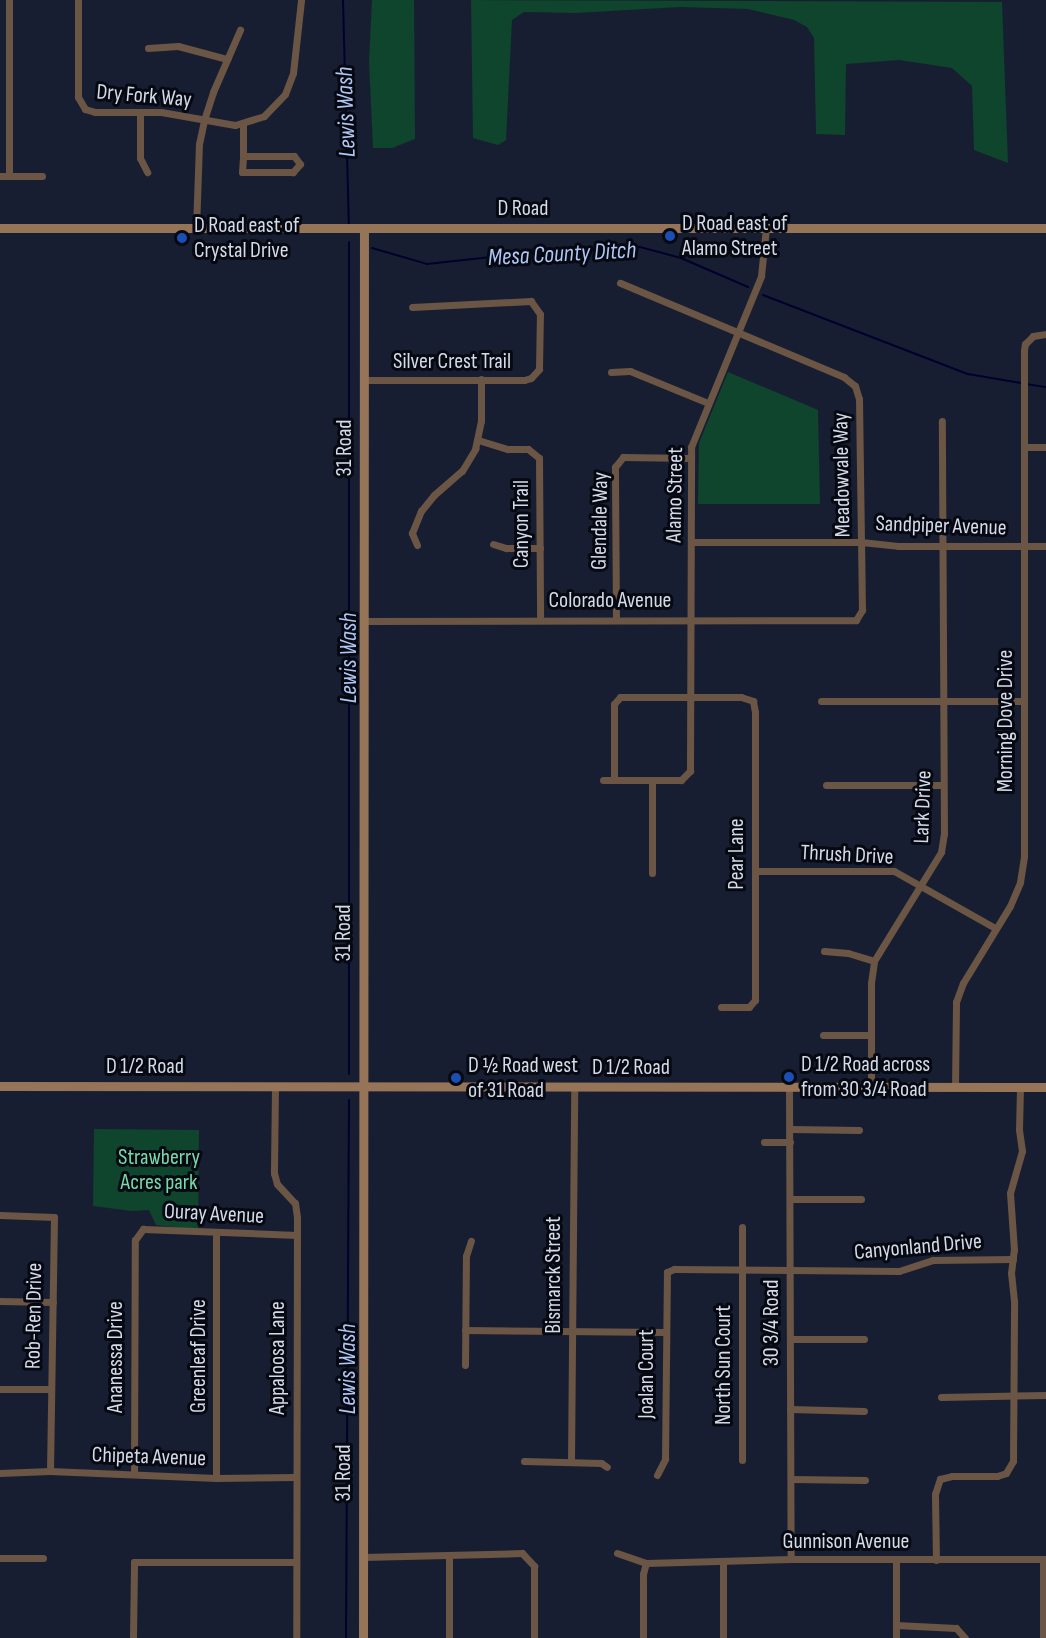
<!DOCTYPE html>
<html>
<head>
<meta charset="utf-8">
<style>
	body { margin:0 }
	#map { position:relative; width:1046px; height:1638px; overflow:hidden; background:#181e32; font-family:"Sofia Sans Condensed",sans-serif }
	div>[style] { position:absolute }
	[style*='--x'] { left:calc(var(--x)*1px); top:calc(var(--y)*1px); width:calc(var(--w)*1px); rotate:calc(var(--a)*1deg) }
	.green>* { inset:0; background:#0f442d }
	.stream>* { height:2px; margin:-1px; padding:0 1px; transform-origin:1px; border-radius:1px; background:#00022c }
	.street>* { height:7px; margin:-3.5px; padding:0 3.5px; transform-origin:3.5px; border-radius:3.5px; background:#6b5544 }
	.secondary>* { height:9px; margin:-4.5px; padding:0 4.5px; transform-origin:4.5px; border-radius:4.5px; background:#967457 }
	.dots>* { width:16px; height:16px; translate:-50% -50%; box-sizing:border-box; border:3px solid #060911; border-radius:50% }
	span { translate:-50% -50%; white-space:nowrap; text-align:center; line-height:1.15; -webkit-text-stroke:6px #060911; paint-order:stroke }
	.street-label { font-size:22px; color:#d5dae8 }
	.poi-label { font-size:22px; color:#d5dae8 }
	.left { translate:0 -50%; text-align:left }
	.park-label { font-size:22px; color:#77daa9 }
	.water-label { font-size:24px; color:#b0c7f6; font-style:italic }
</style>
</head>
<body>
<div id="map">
	<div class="green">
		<div style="clip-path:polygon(372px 0,414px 0,415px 139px,392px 148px,373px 148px,369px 60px)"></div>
		<div style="clip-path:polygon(471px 0,1002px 2px,1008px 163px,974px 150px,972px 86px,952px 68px,899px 60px,846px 64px,845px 135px,816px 134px,814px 38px,807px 27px,794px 20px,748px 9px,679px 7px,576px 13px,524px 12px,512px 20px,506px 140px,498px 145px,473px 138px)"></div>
		<div style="clip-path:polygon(728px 372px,818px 410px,820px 504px,698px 504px,699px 443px)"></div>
		<div style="clip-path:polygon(94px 1129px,199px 1130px,198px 1230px,156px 1225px,149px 1210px,132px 1211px,93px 1206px)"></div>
	</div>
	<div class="stream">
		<div style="--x:343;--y:0;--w:225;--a:88.5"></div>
		<div style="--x:372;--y:248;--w:57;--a:16.2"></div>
		<div style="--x:427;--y:264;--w:102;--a:-6.2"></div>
		<div style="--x:528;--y:253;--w:112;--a:-3.1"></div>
		<div style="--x:640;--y:247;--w:42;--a:15"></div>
		<div style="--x:681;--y:258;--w:73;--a:23.4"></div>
		<div style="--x:763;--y:295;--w:220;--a:21.1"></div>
		<div style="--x:968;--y:374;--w:54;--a:9.6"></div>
		<div style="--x:1026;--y:384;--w:20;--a:9"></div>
		<div style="--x:349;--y:1074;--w:832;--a:-90"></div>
		<div style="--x:346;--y:1638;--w:538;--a:-89.68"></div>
	</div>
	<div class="street">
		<div style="--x:78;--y:0;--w:97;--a:90"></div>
		<div style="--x:78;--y:97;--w:14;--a:60"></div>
		<div style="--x:85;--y:109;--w:10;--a:17"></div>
		<div style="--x:95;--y:112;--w:66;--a:0"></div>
		<div style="--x:161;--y:112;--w:75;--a:10"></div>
		<div style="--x:235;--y:125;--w:30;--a:-17"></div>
		<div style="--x:264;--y:116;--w:30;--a:-46"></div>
		<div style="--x:285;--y:94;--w:22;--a:-69"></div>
		<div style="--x:293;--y:73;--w:73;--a:-83.7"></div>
		<div style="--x:148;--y:48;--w:30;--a:-4"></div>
		<div style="--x:178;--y:46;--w:51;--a:14.9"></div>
		<div style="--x:140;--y:112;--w:46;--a:90"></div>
		<div style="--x:140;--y:158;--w:16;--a:63"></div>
		<div style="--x:243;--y:156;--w:51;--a:0"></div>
		<div style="--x:294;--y:156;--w:10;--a:53"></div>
		<div style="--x:300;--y:164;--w:11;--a:131"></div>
		<div style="--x:293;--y:172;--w:51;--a:180"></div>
		<div style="--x:242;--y:172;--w:16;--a:-86"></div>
		<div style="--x:243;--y:156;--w:32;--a:-90"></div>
		<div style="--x:0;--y:176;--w:42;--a:0"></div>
		<div style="--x:9;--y:176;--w:176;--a:-90"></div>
		<div style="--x:196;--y:229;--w:85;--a:-88"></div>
		<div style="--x:199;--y:144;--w:25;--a:-78"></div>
		<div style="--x:204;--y:120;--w:29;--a:-72"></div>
		<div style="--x:213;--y:92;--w:68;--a:-66.5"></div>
		<div style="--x:611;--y:372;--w:19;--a:-3"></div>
		<div style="--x:630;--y:371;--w:84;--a:22.3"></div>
		<div style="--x:364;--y:380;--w:160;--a:0"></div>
		<div style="--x:524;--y:380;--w:7;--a:-16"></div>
		<div style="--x:531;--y:378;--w:12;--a:-48"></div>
		<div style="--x:539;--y:369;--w:55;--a:-89"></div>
		<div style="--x:540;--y:314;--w:16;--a:-125"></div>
		<div style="--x:531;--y:301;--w:119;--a:177.1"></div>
		<div style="--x:478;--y:440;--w:31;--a:17"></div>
		<div style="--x:508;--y:449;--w:20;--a:0"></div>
		<div style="--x:528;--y:449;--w:14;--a:39"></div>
		<div style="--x:539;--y:458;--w:162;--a:89.6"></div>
		<div style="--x:1024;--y:447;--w:22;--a:0"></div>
		<div style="--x:691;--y:542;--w:170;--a:0"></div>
		<div style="--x:861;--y:542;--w:37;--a:6"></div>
		<div style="--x:898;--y:546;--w:148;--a:0"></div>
		<div style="--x:493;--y:544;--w:14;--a:17"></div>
		<div style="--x:506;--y:548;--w:34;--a:0"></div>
		<div style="--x:417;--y:545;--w:13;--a:-113"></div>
		<div style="--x:412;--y:533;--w:24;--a:-68"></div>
		<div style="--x:421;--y:511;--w:21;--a:-51"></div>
		<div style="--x:434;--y:495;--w:37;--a:-41"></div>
		<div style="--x:462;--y:471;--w:26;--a:-59"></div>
		<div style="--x:475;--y:449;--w:29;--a:-78"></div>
		<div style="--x:481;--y:421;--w:42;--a:-90"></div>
		<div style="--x:616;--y:619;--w:152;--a:-90.4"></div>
		<div style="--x:615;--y:467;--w:13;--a:-51"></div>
		<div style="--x:623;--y:457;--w:68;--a:0.8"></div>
		<div style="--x:365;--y:621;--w:491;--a:-0.1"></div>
		<div style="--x:856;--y:620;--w:12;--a:-59"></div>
		<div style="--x:862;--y:610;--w:68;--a:-90.8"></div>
		<div style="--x:861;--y:542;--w:143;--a:-90.8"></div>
		<div style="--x:859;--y:399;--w:14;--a:-107"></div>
		<div style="--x:855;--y:386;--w:14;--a:-141"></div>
		<div style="--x:844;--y:377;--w:243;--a:-157.2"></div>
		<div style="--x:821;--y:701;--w:202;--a:0"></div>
		<div style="--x:603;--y:780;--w:78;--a:0"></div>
		<div style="--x:681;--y:780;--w:13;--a:-45"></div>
		<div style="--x:690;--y:771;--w:324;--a:-89.8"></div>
		<div style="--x:691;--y:447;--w:185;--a:-67.7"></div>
		<div style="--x:761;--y:276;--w:48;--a:-84.1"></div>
		<div style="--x:614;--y:780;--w:76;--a:-90"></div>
		<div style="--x:614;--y:704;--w:9;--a:-49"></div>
		<div style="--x:620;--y:697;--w:121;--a:0"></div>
		<div style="--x:741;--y:697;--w:13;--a:18"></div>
		<div style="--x:753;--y:701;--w:11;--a:80"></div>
		<div style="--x:755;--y:712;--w:288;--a:90"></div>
		<div style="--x:755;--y:1000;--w:9;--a:131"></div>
		<div style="--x:749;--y:1007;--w:28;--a:180"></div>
		<div style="--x:826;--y:785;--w:117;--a:0"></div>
		<div style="--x:755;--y:871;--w:139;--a:0"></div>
		<div style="--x:894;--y:871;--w:116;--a:29.4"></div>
		<div style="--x:652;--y:873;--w:93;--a:-90"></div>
		<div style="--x:824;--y:951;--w:24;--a:5"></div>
		<div style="--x:848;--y:953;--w:27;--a:17"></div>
		<div style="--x:823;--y:1035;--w:48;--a:0"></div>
		<div style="--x:275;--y:1087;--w:86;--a:90.7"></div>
		<div style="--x:274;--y:1173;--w:11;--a:75"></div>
		<div style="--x:277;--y:1184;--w:26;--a:47"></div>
		<div style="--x:295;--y:1203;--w:15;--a:82"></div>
		<div style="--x:297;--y:1218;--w:420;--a:90.1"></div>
		<div style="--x:789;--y:1087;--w:472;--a:89.8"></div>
		<div style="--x:871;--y:1087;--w:104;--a:-90"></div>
		<div style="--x:871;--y:983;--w:22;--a:-82"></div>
		<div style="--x:874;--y:961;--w:128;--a:-58.4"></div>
		<div style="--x:941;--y:852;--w:18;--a:-81"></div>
		<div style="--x:944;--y:834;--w:413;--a:-90.3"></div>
		<div style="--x:955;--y:1087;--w:85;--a:-89.3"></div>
		<div style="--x:956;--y:1002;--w:20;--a:-70"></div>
		<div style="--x:963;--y:983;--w:90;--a:-58.6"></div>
		<div style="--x:1010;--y:906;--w:26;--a:-67"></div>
		<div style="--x:1020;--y:882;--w:26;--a:-81"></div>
		<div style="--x:1024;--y:856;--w:506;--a:-90"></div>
		<div style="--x:1024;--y:350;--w:6;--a:-81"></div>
		<div style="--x:1025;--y:344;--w:11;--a:-45"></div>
		<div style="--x:1033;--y:336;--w:13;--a:-9"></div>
		<div style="--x:790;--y:1129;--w:69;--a:0.8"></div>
		<div style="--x:764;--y:1142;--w:26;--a:0"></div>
		<div style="--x:790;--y:1199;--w:71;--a:0"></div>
		<div style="--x:0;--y:1215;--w:54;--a:2.1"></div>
		<div style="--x:54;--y:1217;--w:254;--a:90.9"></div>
		<div style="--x:742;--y:1227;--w:233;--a:90"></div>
		<div style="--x:0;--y:1301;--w:53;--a:1.1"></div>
		<div style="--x:465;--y:1330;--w:199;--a:0.6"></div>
		<div style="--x:790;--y:1339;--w:74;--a:0"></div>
		<div style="--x:465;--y:1365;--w:109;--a:-89.5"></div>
		<div style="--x:466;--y:1256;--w:16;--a:-72"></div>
		<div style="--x:0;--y:1389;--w:51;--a:0"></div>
		<div style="--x:941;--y:1397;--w:105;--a:-1.1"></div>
		<div style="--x:790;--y:1409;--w:74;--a:1.5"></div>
		<div style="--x:524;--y:1461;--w:77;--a:1.5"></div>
		<div style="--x:601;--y:1463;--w:7;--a:34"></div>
		<div style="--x:571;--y:1462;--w:375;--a:-89.5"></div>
		<div style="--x:0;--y:1473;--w:50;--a:-2.3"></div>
		<div style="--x:50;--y:1471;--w:166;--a:2.4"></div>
		<div style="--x:216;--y:1478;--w:80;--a:-0.7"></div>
		<div style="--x:134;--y:1474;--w:234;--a:-89.8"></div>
		<div style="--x:135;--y:1240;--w:14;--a:-54"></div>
		<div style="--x:143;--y:1229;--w:154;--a:2.2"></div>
		<div style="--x:657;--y:1475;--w:18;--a:-63"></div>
		<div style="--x:665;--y:1459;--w:187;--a:-89.4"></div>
		<div style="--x:667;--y:1272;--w:8;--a:-23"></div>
		<div style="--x:674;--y:1269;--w:225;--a:0.5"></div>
		<div style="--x:899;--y:1271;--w:36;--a:-18"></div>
		<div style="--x:933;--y:1260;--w:80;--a:-0.7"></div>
		<div style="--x:216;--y:1478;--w:244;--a:-90"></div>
		<div style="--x:791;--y:1479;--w:74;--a:0.8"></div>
		<div style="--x:617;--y:1553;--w:31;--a:19"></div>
		<div style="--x:646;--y:1563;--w:145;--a:-1.6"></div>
		<div style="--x:791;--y:1559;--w:255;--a:0"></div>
		<div style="--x:363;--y:1557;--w:159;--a:-1.4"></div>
		<div style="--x:522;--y:1553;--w:18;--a:47"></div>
		<div style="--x:534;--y:1566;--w:72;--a:90"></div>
		<div style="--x:0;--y:1558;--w:43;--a:0"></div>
		<div style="--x:896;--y:1560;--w:78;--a:90"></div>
		<div style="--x:936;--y:1560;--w:66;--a:-90.9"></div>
		<div style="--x:935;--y:1494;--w:16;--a:-72"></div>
		<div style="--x:940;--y:1479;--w:12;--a:-14"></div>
		<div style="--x:952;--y:1476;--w:45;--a:0"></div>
		<div style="--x:997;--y:1476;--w:9;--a:-18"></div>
		<div style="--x:1006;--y:1473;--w:14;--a:-60"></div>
		<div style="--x:1013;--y:1461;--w:160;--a:-89.6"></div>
		<div style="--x:1014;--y:1301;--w:28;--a:-96"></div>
		<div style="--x:1011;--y:1273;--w:23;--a:-83"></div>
		<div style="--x:1014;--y:1250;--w:57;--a:-94"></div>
		<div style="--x:1010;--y:1193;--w:44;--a:-74.1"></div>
		<div style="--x:1022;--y:1151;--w:22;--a:-98"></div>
		<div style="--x:1019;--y:1129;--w:42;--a:-88.6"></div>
		<div style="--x:723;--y:1562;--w:76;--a:90"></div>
		<div style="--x:896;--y:1625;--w:60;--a:2.9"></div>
		<div style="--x:956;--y:1628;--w:13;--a:48"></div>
		<div style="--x:133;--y:1638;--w:76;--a:-89.2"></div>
		<div style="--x:134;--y:1562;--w:162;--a:0"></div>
		<div style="--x:449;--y:1638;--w:83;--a:-90"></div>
		<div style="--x:643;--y:1638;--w:64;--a:-90"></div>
		<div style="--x:643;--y:1574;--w:11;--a:-75"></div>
		<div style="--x:1043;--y:1638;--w:79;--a:-90"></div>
	</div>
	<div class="secondary">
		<div style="--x:0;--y:228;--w:1046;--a:0"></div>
		<div style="--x:0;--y:1086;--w:1046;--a:0.05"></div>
		<div style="--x:363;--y:1638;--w:1409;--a:-89.96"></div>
	</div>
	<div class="dots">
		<div style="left:670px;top:236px;background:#1a4fb4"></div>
		<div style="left:182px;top:238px;background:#1a4fb4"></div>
		<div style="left:789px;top:1077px;background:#1a4fb4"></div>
		<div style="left:456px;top:1078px;background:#1a4fb4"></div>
	</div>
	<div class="street-label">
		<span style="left:144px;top:96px;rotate:5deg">Dry Fork Way</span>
		<span style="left:523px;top:209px">D Road</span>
		<span style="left:452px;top:362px">Silver Crest Trail</span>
		<span style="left:345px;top:448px;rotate:-90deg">31 Road</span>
		<span style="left:842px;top:475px;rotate:-91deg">Meadowvale Way</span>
		<span style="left:675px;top:495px;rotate:-89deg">Alamo Street</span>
		<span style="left:600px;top:521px;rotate:-89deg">Glendale Way</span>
		<span style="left:522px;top:524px;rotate:-90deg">Canyon Trail</span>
		<span style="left:941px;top:526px;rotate:2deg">Sandpiper Avenue</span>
		<span style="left:610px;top:601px">Colorado Avenue</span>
		<span style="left:1006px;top:721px;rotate:-90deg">Morning Dove Drive</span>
		<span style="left:923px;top:807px;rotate:-88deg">Lark Drive</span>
		<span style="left:737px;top:854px;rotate:-90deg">Pear Lane</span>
		<span style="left:847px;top:855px;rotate:3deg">Thrush Drive</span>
		<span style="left:344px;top:933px;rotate:-90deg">31 Road</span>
		<span style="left:145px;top:1067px">D 1/2 Road</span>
		<span style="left:631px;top:1068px">D 1/2 Road</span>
		<span style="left:214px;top:1214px;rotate:3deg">Ouray Avenue</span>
		<span style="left:918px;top:1247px;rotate:-5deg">Canyonland Drive</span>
		<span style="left:554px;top:1275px;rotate:-90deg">Bismarck Street</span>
		<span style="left:34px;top:1316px;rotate:-89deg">Rob-Ren Drive</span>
		<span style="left:772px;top:1323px;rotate:-90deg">30 3/4 Road</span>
		<span style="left:199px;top:1356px;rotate:-90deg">Greenleaf Drive</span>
		<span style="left:116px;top:1357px;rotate:-90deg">Ananessa Drive</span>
		<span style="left:278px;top:1358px;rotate:-90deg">Appaloosa Lane</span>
		<span style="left:724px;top:1365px;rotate:-90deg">North Sun Court</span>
		<span style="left:647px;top:1374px;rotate:-90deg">Joalan Court</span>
		<span style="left:149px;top:1457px;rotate:2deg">Chipeta Avenue</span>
		<span style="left:344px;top:1473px;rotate:-90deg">31 Road</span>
		<span style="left:846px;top:1542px">Gunnison Avenue</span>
	</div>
	<div class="poi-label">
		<span class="left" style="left:682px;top:236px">D Road east of<br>Alamo Street</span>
		<span class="left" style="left:194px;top:238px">D Road east of<br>Crystal Drive</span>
		<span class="left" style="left:801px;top:1077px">D 1/2 Road across<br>from 30 3/4 Road</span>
		<span class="left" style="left:468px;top:1078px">D ½ Road west<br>of 31 Road</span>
	</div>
	<div class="park-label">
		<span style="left:159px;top:1170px">Strawberry<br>Acres park</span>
	</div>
	<div class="water-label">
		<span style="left:346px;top:112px;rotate:-92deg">Lewis Wash</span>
		<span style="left:562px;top:254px;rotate:-3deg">Mesa County Ditch</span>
		<span style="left:349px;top:658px;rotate:-90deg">Lewis Wash</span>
		<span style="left:348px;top:1369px;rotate:-90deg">Lewis Wash</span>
	</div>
</div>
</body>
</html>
